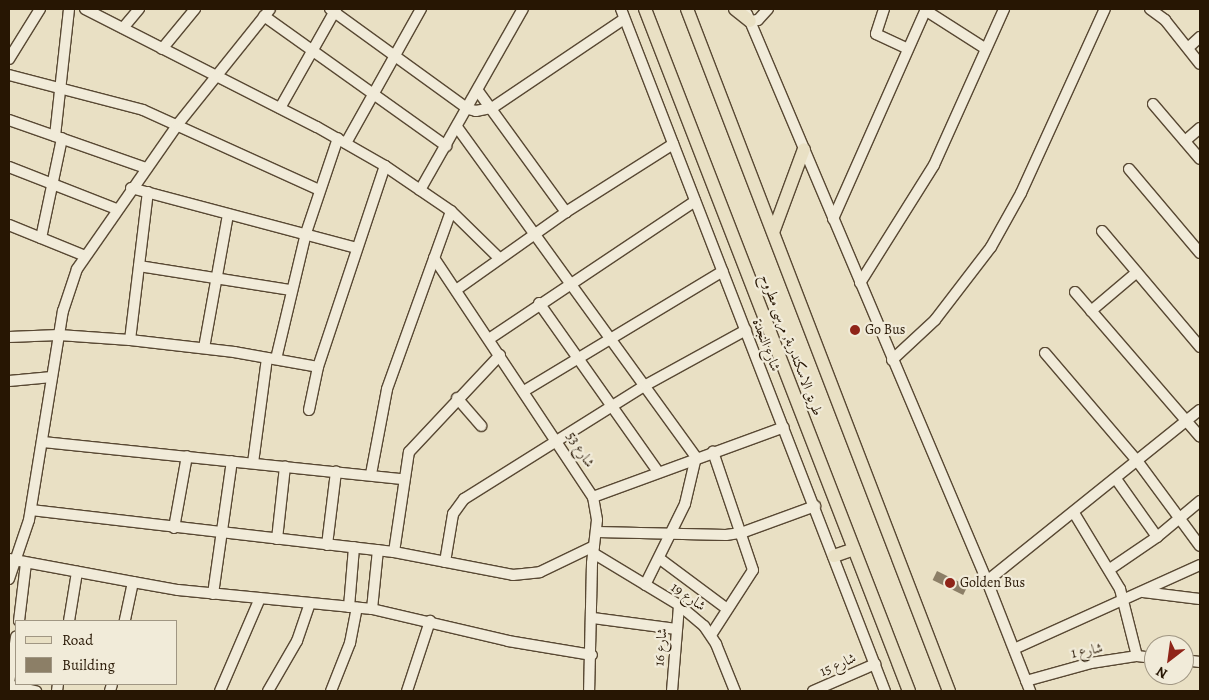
<!DOCTYPE html>
<html>
<head>
<meta charset="utf-8">
<style>
	body { margin:0 }
	#map { position:relative; width:1209px; height:700px; overflow:hidden; background:#e9e0c4; font-family:Alegreya,Amiri,serif }
	div>[style] { position:absolute }
	[style*='--x'] { left:calc(var(--x)*1px); top:calc(var(--y)*1px); width:calc(var(--w)*1px); rotate:calc(var(--a)*1deg) }
	.building>* { inset:0; background:#8c7f67; transform-origin:0 0 }
	.roads { filter:drop-shadow(1px 0 #584833) drop-shadow(-1px 0 #584833) drop-shadow(0 1px #584833) drop-shadow(0 -1px #584833) }
	.minor>* { height:10px; margin:-5px; padding:0 5px; transform-origin:5px; border-radius:5px; background:#f1ebd9 }
	.major>* { height:12px; margin:-6px; padding:0 6px; transform-origin:6px; border-radius:6px; background:#e9e0c4 }
	.dots>* { width:14px; height:14px; translate:-50% -50%; box-sizing:border-box; border:2px solid #f1ebd9; border-radius:50% }
	span { translate:-50% -50%; white-space:nowrap; text-align:center; line-height:1.15; -webkit-text-stroke:4.5px #f1ebd9; paint-order:stroke }
	.poi-label { font-size:14px; color:#271603 }
	.left { translate:0 -50%; text-align:left }
	.street-label { font-size:14px; color:#271603 }
	.frame { position:absolute; inset:0; border:10px solid #271603; pointer-events:none }
	.legend { position:absolute; left:15px; top:620px; width:162px; height:65px; box-sizing:border-box; background:#f1ebd9; border:1px solid #a09683; margin:0; padding:6px 9px; list-style:none; font-size:15px; color:#271603 }
	.legend li { display:flex; align-items:center; gap:10px; height:25px }
	.legend b { width:25px; border:1px solid #a09683 }
	.north { position:absolute; left:1144px; top:635px; width:50px; height:50px; box-sizing:border-box; background:#f1ebd9; border:1px solid #a09683; border-radius:50%; rotate:210deg; font-size:14px; font-weight:700; line-height:20px; text-align:center; color:#271603 }
	.north::after { content:''; display:block; margin:auto; width:18px; height:22px; background:#8f2418; clip-path:polygon(50% 0,100% 100%,50% 72%,0 100%) }
</style>
</head>
<body>
<div id="map">
	<div class="building">
		<div style="left:937px;top:571px;width:34px;height:10px;rotate:26deg"></div>
	</div>
	<div class="roads">
		<div class="minor">
			<div style="--x:85;--y:9;--w:260;--a:27"></div>
			<div style="--x:317;--y:127;--w:78;--a:29.8"></div>
			<div style="--x:385;--y:166;--w:80;--a:34.3"></div>
			<div style="--x:451;--y:211;--w:67;--a:44.4"></div>
			<div style="--x:330;--y:9;--w:170;--a:35.9"></div>
			<div style="--x:468;--y:109;--w:8;--a:14"></div>
			<div style="--x:476;--y:111;--w:16;--a:-11"></div>
			<div style="--x:492;--y:108;--w:159;--a:-34"></div>
			<div style="--x:621;--y:9;--w:731;--a:68.84"></div>
			<div style="--x:884;--y:9;--w:26;--a:108"></div>
			<div style="--x:876;--y:34;--w:35;--a:25"></div>
			<div style="--x:1150;--y:9;--w:19;--a:36"></div>
			<div style="--x:1165;--y:20;--w:56;--a:51.5"></div>
			<div style="--x:925;--y:10;--w:72;--a:32.6"></div>
			<div style="--x:747;--y:14;--w:616;--a:67.06"></div>
			<div style="--x:987;--y:581;--w:118;--a:68.6"></div>
			<div style="--x:264;--y:16;--w:224;--a:35.5"></div>
			<div style="--x:750;--y:21;--w:8;--a:-7"></div>
			<div style="--x:758;--y:20;--w:15;--a:-48"></div>
			<div style="--x:123;--y:28;--w:25;--a:-50"></div>
			<div style="--x:1188;--y:48;--w:16;--a:-43"></div>
			<div style="--x:162;--y:49;--w:52;--a:-50.5"></div>
			<div style="--x:9;--y:59;--w:59;--a:-58.2"></div>
			<div style="--x:9;--y:75;--w:138;--a:14.6"></div>
			<div style="--x:143;--y:110;--w:193;--a:24.4"></div>
			<div style="--x:478;--y:91;--w:150;--a:54"></div>
			<div style="--x:1153;--y:104;--w:72;--a:49.5"></div>
			<div style="--x:280;--y:108;--w:114;--a:-60.5"></div>
			<div style="--x:9;--y:120;--w:145;--a:19.3"></div>
			<div style="--x:457;--y:127;--w:407;--a:54.1"></div>
			<div style="--x:696;--y:457;--w:48;--a:103.2"></div>
			<div style="--x:685;--y:504;--w:90;--a:116.3"></div>
			<div style="--x:55;--y:136;--w:128;--a:-83.7"></div>
			<div style="--x:1185;--y:141;--w:20;--a:-41"></div>
			<div style="--x:346;--y:143;--w:154;--a:-60.8"></div>
			<div style="--x:9;--y:167;--w:115;--a:21.4"></div>
			<div style="--x:1129;--y:169;--w:110;--a:49.8"></div>
			<div style="--x:131;--y:188;--w:233;--a:14.9"></div>
			<div style="--x:420;--y:190;--w:208;--a:-60.4"></div>
			<div style="--x:833;--y:219;--w:230;--a:-66.1"></div>
			<div style="--x:9;--y:225;--w:82;--a:22.2"></div>
			<div style="--x:1102;--y:231;--w:152;--a:49.8"></div>
			<div style="--x:41;--y:238;--w:102;--a:-78.1"></div>
			<div style="--x:434;--y:258;--w:287;--a:56.4"></div>
			<div style="--x:593;--y:497;--w:23;--a:80"></div>
			<div style="--x:597;--y:520;--w:43;--a:96.6"></div>
			<div style="--x:592;--y:563;--w:128;--a:91.3"></div>
			<div style="--x:139;--y:266;--w:154;--a:9"></div>
			<div style="--x:860;--y:283;--w:139;--a:-57.9"></div>
			<div style="--x:934;--y:165;--w:171;--a:-65.8"></div>
			<div style="--x:456;--y:290;--w:135;--a:-35.3"></div>
			<div style="--x:566;--y:212;--w:127;--a:-32.4"></div>
			<div style="--x:1075;--y:292;--w:191;--a:49.2"></div>
			<div style="--x:539;--y:303;--w:207;--a:54.8"></div>
			<div style="--x:1091;--y:311;--w:60;--a:-40.3"></div>
			<div style="--x:9;--y:337;--w:50;--a:-2.3"></div>
			<div style="--x:59;--y:335;--w:71;--a:4"></div>
			<div style="--x:130;--y:340;--w:105;--a:6.6"></div>
			<div style="--x:234;--y:352;--w:85;--a:10.1"></div>
			<div style="--x:489;--y:339;--w:248;--a:-33.8"></div>
			<div style="--x:130;--y:340;--w:149;--a:-83.1"></div>
			<div style="--x:204;--y:348;--w:136;--a:-79.8"></div>
			<div style="--x:1045;--y:353;--w:143;--a:49.5"></div>
			<div style="--x:1138;--y:462;--w:104;--a:53.6"></div>
			<div style="--x:276;--y:359;--w:130;--a:-76.6"></div>
			<div style="--x:306;--y:233;--w:100;--a:-71.4"></div>
			<div style="--x:892;--y:360;--w:59;--a:-42.9"></div>
			<div style="--x:935;--y:320;--w:92;--a:-52.5"></div>
			<div style="--x:991;--y:247;--w:62;--a:-60.9"></div>
			<div style="--x:1021;--y:193;--w:202;--a:-65.5"></div>
			<div style="--x:9;--y:381;--w:43;--a:-5.3"></div>
			<div style="--x:524;--y:391;--w:232;--a:-31.1"></div>
			<div style="--x:457;--y:398;--w:37;--a:49"></div>
			<div style="--x:309;--y:410;--w:44;--a:-78.2"></div>
			<div style="--x:318;--y:367;--w:212;--a:-71.6"></div>
			<div style="--x:43;--y:442;--w:361;--a:5.9"></div>
			<div style="--x:253;--y:463;--w:106;--a:-82.4"></div>
			<div style="--x:371;--y:474;--w:86;--a:-79.3"></div>
			<div style="--x:387;--y:389;--w:189;--a:-70.2"></div>
			<div style="--x:1116;--y:479;--w:71;--a:54.7"></div>
			<div style="--x:593;--y:497;--w:203;--a:-20.1"></div>
			<div style="--x:31;--y:510;--w:365;--a:6.6"></div>
			<div style="--x:394;--y:552;--w:121;--a:10.9"></div>
			<div style="--x:513;--y:575;--w:27;--a:-6"></div>
			<div style="--x:540;--y:572;--w:60;--a:-25.7"></div>
			<div style="--x:1074;--y:513;--w:89;--a:58.8"></div>
			<div style="--x:1120;--y:589;--w:69;--a:75.8"></div>
			<div style="--x:174;--y:528;--w:73;--a:-79.8"></div>
			<div style="--x:597;--y:532;--w:129;--a:1.3"></div>
			<div style="--x:726;--y:535;--w:15;--a:-8"></div>
			<div style="--x:741;--y:533;--w:79;--a:-20"></div>
			<div style="--x:277;--y:539;--w:73;--a:-83.7"></div>
			<div style="--x:327;--y:545;--w:74;--a:-83"></div>
			<div style="--x:394;--y:552;--w:101;--a:-81.5"></div>
			<div style="--x:409;--y:452;--w:133;--a:-46.8"></div>
			<div style="--x:593;--y:553;--w:100;--a:31.2"></div>
			<div style="--x:679;--y:605;--w:33;--a:40"></div>
			<div style="--x:704;--y:626;--w:22;--a:56"></div>
			<div style="--x:716;--y:644;--w:51;--a:68"></div>
			<div style="--x:9;--y:559;--w:126;--a:10.5"></div>
			<div style="--x:133;--y:582;--w:40;--a:102"></div>
			<div style="--x:660;--y:559;--w:82;--a:36.6"></div>
			<div style="--x:445;--y:562;--w:49;--a:-80.5"></div>
			<div style="--x:453;--y:514;--w:19;--a:-54"></div>
			<div style="--x:464;--y:499;--w:215;--a:-32.1"></div>
			<div style="--x:646;--y:385;--w:114;--a:-28.8"></div>
			<div style="--x:1110;--y:569;--w:57;--a:-34.2"></div>
			<div style="--x:1157;--y:537;--w:56;--a:-39.9"></div>
			<div style="--x:9;--y:579;--w:62;--a:-71.3"></div>
			<div style="--x:29;--y:520;--w:212;--a:-80.8"></div>
			<div style="--x:63;--y:311;--w:44;--a:-71.6"></div>
			<div style="--x:77;--y:269;--w:177;--a:-55.1"></div>
			<div style="--x:178;--y:124;--w:147;--a:-51.3"></div>
			<div style="--x:987;--y:581;--w:273;--a:-38.8"></div>
			<div style="--x:133;--y:582;--w:46;--a:10.1"></div>
			<div style="--x:178;--y:590;--w:195;--a:5.6"></div>
			<div style="--x:372;--y:609;--w:140;--a:13.2"></div>
			<div style="--x:508;--y:641;--w:85;--a:9.5"></div>
			<div style="--x:1143;--y:592;--w:57;--a:7"></div>
			<div style="--x:213;--y:594;--w:134;--a:-81.9"></div>
			<div style="--x:349;--y:607;--w:60;--a:-85.2"></div>
			<div style="--x:372;--y:609;--w:59;--a:-84.2"></div>
			<div style="--x:593;--y:618;--w:84;--a:7.5"></div>
			<div style="--x:19;--y:621;--w:58;--a:-83.1"></div>
			<div style="--x:69;--y:621;--w:50;--a:-80.7"></div>
			<div style="--x:711;--y:635;--w:77;--a:-57.1"></div>
			<div style="--x:753;--y:570;--w:125;--a:-108.7"></div>
			<div style="--x:1014;--y:649;--w:204;--a:-24.3"></div>
			<div style="--x:1184;--y:660;--w:16;--a:7"></div>
			<div style="--x:1026;--y:681;--w:67;--a:-15.5"></div>
			<div style="--x:1091;--y:663;--w:47;--a:-8.7"></div>
			<div style="--x:1137;--y:656;--w:17;--a:7"></div>
			<div style="--x:9;--y:683;--w:47;--a:-81.3"></div>
			<div style="--x:9;--y:685;--w:28;--a:13"></div>
			<div style="--x:57;--y:691;--w:7;--a:-82"></div>
			<div style="--x:110;--y:691;--w:7;--a:-74"></div>
			<div style="--x:220;--y:691;--w:101;--a:-66.7"></div>
			<div style="--x:268;--y:691;--w:58;--a:-59.9"></div>
			<div style="--x:297;--y:641;--w:40;--a:-71.1"></div>
			<div style="--x:331;--y:691;--w:52;--a:-68.4"></div>
			<div style="--x:350;--y:643;--w:36;--a:-79"></div>
			<div style="--x:407;--y:691;--w:74;--a:-71.8"></div>
			<div style="--x:672;--y:691;--w:86;--a:-85.3"></div>
			<div style="--x:813;--y:691;--w:68;--a:-23.5"></div>
		</div>
		<div class="major">
			<div style="--x:645;--y:9;--w:731;--a:68.84"></div>
			<div style="--x:687;--y:9;--w:731;--a:68.99"></div>
			<div style="--x:735;--y:9;--w:19;--a:39"></div>
			<div style="--x:774;--y:230;--w:86;--a:-69.7"></div>
			<div style="--x:834;--y:556;--w:21;--a:-19"></div>
		</div>
	</div>
	<div class="dots">
		<div style="left:855px;top:330px;background:#8f2418"></div>
		<div style="left:950px;top:583px;background:#8f2418"></div>
	</div>
	<div class="poi-label">
		<span class="left" style="left:865px;top:330px">Go Bus</span>
		<span class="left" style="left:960px;top:583px">Golden Bus</span>
	</div>
	<div class="street-label">
		<span style="left:766px;top:345px;rotate:69deg">شارع النجدة</span>
		<span style="left:791px;top:345px;rotate:69deg">طريق الاسكندرية, مرسى مطروح</span>
		<span style="left:580px;top:450px;rotate:56deg">شارع 53</span>
		<span style="left:688px;top:597px;rotate:35deg">شارع 19</span>
		<span style="left:661px;top:647px;rotate:-85deg">شارع 16</span>
		<span style="left:1087px;top:651px;rotate:-11deg">شارع 1</span>
		<span style="left:838px;top:665px;rotate:-24deg">شارع 15</span>
	</div>
	<div class="frame"></div>
	<ul class="legend">
	<li><b style="height:6px;background:#e9e0c4"></b>Road</li>
	<li><b style="height:14px;background:#8c7f67"></b>Building</li>
	</ul>
	<div class="north">N</div>
</div>
</body>
</html>
